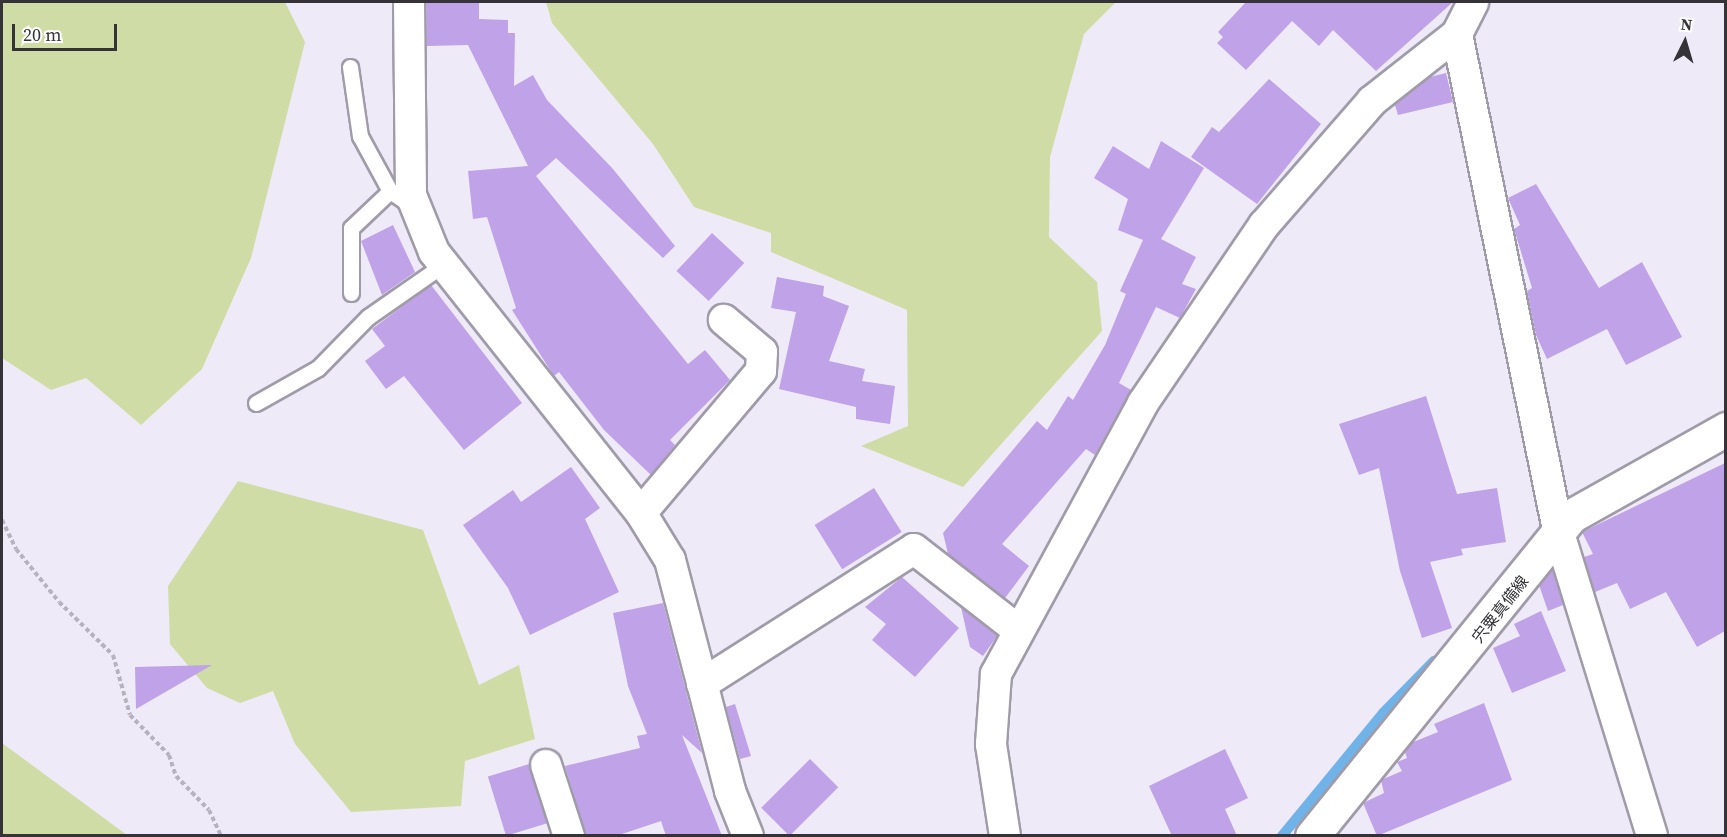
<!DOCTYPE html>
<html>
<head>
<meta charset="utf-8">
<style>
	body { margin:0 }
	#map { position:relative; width:1727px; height:837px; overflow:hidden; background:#efeaf8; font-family:"Source Serif 4","Noto Sans JP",serif }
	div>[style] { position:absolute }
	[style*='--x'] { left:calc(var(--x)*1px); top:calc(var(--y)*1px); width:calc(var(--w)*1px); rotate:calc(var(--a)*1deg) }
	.green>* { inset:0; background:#d0dca5 }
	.stream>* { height:10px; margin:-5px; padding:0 5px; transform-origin:5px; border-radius:5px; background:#70b3e8 }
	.building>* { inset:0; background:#bfa2e8; transform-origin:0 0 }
	.path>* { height:4px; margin-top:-2px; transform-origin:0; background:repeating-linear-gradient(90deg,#b7b3be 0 4.5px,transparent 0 7.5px) }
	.roads { filter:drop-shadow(2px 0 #a09ba8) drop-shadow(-2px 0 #a09ba8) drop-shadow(0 2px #a09ba8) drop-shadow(0 -2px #a09ba8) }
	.lane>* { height:15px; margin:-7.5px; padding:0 7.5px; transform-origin:7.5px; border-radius:7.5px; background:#fff }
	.street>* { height:30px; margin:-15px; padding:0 15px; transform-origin:15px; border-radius:15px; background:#fff }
	.secondary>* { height:33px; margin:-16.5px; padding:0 16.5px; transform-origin:16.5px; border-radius:16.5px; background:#fff }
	span { translate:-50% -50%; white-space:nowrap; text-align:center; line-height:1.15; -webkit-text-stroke:6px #fff; paint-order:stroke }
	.street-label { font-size:16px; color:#353338 }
	.frame { position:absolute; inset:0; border:3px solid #353338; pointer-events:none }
	.north { position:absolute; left:1655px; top:12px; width:60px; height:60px; -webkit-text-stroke:4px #fff; paint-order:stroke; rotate:5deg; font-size:16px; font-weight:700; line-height:24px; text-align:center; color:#353338 }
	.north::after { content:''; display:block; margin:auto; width:21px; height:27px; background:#353338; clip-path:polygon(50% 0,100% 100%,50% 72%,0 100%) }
	.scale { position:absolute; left:12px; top:24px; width:105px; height:27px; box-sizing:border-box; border:3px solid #353338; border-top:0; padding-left:8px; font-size:18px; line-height:21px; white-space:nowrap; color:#353338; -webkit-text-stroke:4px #fff; paint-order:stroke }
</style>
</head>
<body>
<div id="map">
	<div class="green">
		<div style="clip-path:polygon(2px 2px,285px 2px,305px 42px,251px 258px,202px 369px,141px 425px,86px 378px,51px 390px,2px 358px)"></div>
		<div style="clip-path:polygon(546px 2px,1116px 2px,1084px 34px,1050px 157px,1049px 237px,1097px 282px,1102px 331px,963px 487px,861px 446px,908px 426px,907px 310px,771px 252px,771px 233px,694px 207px,653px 144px,552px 23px)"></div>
		<div style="clip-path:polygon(238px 481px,423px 530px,479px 685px,519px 665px,535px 739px,465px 761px,461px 806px,351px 812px,295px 744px,273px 691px,240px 703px,207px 688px,170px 644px,168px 586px)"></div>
		<div style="clip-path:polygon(2px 743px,127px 835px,2px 835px)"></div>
	</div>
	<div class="stream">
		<div style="--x:1282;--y:836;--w:159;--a:-50.6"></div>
		<div style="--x:1383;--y:713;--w:73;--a:-45.6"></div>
	</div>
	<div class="building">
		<div style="clip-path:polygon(426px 2px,479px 2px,479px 19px,508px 20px,508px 33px,515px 33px,514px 86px,533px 75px,547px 100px,613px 169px,675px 246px,663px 258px,556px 158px,536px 176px,688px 364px,705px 350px,730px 380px,670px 440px,675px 445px,651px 475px,604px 430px,559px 372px,554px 376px,512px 310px,516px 308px,487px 217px,473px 219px,468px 171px,528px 166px,468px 45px,427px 46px)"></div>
		<div style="clip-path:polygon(1246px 2px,1453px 2px,1376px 71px,1333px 30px,1319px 46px,1292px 21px,1246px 70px,1217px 43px,1223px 37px,1218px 32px)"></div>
		<div style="clip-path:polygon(1446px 73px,1453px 102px,1398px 115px,1395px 105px,1430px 77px)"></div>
		<div style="clip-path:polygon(1269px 79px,1321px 124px,1257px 204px,1191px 157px,1212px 127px,1219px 132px)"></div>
		<div style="clip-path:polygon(1161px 141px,1204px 168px,1161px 239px,1196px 257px,1182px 284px,1196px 289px,1180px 318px,1156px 307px,1119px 383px,1131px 390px,1095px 455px,1086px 449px,1002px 544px,1029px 566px,1005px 598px,948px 554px,943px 533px,1037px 421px,1047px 430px,1068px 396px,1073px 400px,1105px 345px,1126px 294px,1120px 291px,1143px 240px,1118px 230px,1128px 199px,1094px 178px,1113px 146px,1149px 169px)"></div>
		<div style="clip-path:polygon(1536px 184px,1599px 288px,1642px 262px,1682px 337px,1626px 365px,1607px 329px,1547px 359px,1536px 335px,1527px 291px,1532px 288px,1514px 229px,1520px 225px,1508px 198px)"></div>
		<div style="clip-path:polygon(393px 225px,415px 272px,382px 295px,361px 241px)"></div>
		<div style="left:712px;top:233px;width:44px;height:52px;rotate:43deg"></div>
		<div style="clip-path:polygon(777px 277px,824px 286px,823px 296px,849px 306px,829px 361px,865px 369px,862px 381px,895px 386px,890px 424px,856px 419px,856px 407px,779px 389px,796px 312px,771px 308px)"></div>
		<div style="clip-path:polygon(431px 285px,522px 403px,464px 450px,404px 376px,386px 389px,365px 361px,385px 346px,372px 329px)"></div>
		<div style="clip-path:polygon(1426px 396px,1457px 494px,1497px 488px,1506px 542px,1461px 549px,1463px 555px,1430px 562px,1452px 628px,1422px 638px,1400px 571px,1379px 468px,1359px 475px,1339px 424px)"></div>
		<div style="clip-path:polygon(1725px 463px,1725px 631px,1697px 647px,1666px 592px,1630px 609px,1617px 583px,1595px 592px,1584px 557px,1593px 554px,1582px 532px)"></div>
		<div style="clip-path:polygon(571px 467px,600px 508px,585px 519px,619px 592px,530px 635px,508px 588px,463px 525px,513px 490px,521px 502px)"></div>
		<div style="left:874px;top:488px;width:52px;height:70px;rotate:58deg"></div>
		<div style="clip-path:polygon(1552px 569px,1563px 605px,1548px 611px,1539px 585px)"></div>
		<div style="clip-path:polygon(902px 577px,959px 628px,915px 677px,872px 640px,886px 624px,865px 607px)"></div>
		<div style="clip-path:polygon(663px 603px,702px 753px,682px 735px,722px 836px,666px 836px,661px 821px,616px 836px,586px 836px,565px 766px,640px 748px,637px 736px,647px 734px,628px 686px,613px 613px)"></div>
		<div style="clip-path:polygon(961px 607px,997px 636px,983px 656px,970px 647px)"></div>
		<div style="clip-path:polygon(1541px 611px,1566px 671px,1512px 693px,1493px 648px,1520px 636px,1514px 624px)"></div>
		<div style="clip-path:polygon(212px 665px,136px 709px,135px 667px)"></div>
		<div style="clip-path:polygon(1484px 703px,1512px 780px,1377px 836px,1363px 803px,1384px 793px,1381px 780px,1402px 771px,1397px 762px,1407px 758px,1405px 752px,1411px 743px,1438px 732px,1434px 724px)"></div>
		<div style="clip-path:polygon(735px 704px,751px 756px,740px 759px,726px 707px)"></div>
		<div style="clip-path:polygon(1225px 749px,1248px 798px,1225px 809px,1237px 836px,1172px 836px,1149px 786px)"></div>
		<div style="left:810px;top:759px;width:40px;height:69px;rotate:45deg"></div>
		<div style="left:529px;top:764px;width:62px;height:43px;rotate:73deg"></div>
	</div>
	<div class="path">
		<div style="--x:2;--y:520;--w:32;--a:64"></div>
		<div style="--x:16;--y:549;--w:68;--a:50.9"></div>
		<div style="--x:59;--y:602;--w:76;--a:44.5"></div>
		<div style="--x:113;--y:655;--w:62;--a:74.2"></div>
		<div style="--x:130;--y:715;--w:56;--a:45.7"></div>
		<div style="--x:169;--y:755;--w:22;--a:72"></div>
		<div style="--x:176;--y:776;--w:47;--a:45.9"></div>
		<div style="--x:209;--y:810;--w:29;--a:65"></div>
	</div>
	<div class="roads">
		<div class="lane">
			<div style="--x:350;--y:67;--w:70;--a:81.8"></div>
			<div style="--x:360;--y:136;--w:63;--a:61.4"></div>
			<div style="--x:390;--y:191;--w:29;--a:34"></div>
			<div style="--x:351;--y:293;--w:65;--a:-90"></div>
			<div style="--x:351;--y:228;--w:54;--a:-43.5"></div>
			<div style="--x:256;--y:403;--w:71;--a:-29.4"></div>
			<div style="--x:318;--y:368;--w:71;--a:-45.6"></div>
			<div style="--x:368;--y:317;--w:93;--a:-34.9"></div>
		</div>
		<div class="street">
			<div style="--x:409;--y:2;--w:193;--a:89.4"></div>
			<div style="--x:411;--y:195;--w:61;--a:68"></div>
			<div style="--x:434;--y:252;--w:333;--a:51.6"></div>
			<div style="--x:641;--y:513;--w:55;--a:58.3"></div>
			<div style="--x:670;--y:560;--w:239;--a:75.4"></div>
			<div style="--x:730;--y:791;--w:48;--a:68.2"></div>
			<div style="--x:1457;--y:34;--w:36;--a:-63"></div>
			<div style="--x:641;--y:513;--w:186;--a:-49.8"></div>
			<div style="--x:761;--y:371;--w:19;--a:-87"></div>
			<div style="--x:762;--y:352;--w:50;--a:-139.9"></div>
			<div style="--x:702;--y:684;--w:251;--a:-32.5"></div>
			<div style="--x:914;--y:549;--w:132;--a:37.9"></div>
			<div style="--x:546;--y:765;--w:75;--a:72.1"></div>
			<div style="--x:1005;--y:836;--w:93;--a:-98.7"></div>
			<div style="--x:991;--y:744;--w:70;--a:-85.9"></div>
			<div style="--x:996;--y:674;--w:308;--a:-61.5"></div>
			<div style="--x:1143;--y:403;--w:215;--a:-55.8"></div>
			<div style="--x:1264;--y:225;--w:164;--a:-48.9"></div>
			<div style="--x:1372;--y:101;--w:108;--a:-38.2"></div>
			<div style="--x:1457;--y:34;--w:506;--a:78.49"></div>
			<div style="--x:1558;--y:530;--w:320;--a:72.9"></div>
		</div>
		<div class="secondary">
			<div style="--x:1312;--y:836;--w:412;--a:-51"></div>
			<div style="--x:1571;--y:516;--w:178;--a:-29.3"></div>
		</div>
	</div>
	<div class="street-label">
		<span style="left:1500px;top:609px;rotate:-52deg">宍粟真備線</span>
	</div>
	<div class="frame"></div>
	<div class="north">N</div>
	<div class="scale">20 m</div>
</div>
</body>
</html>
